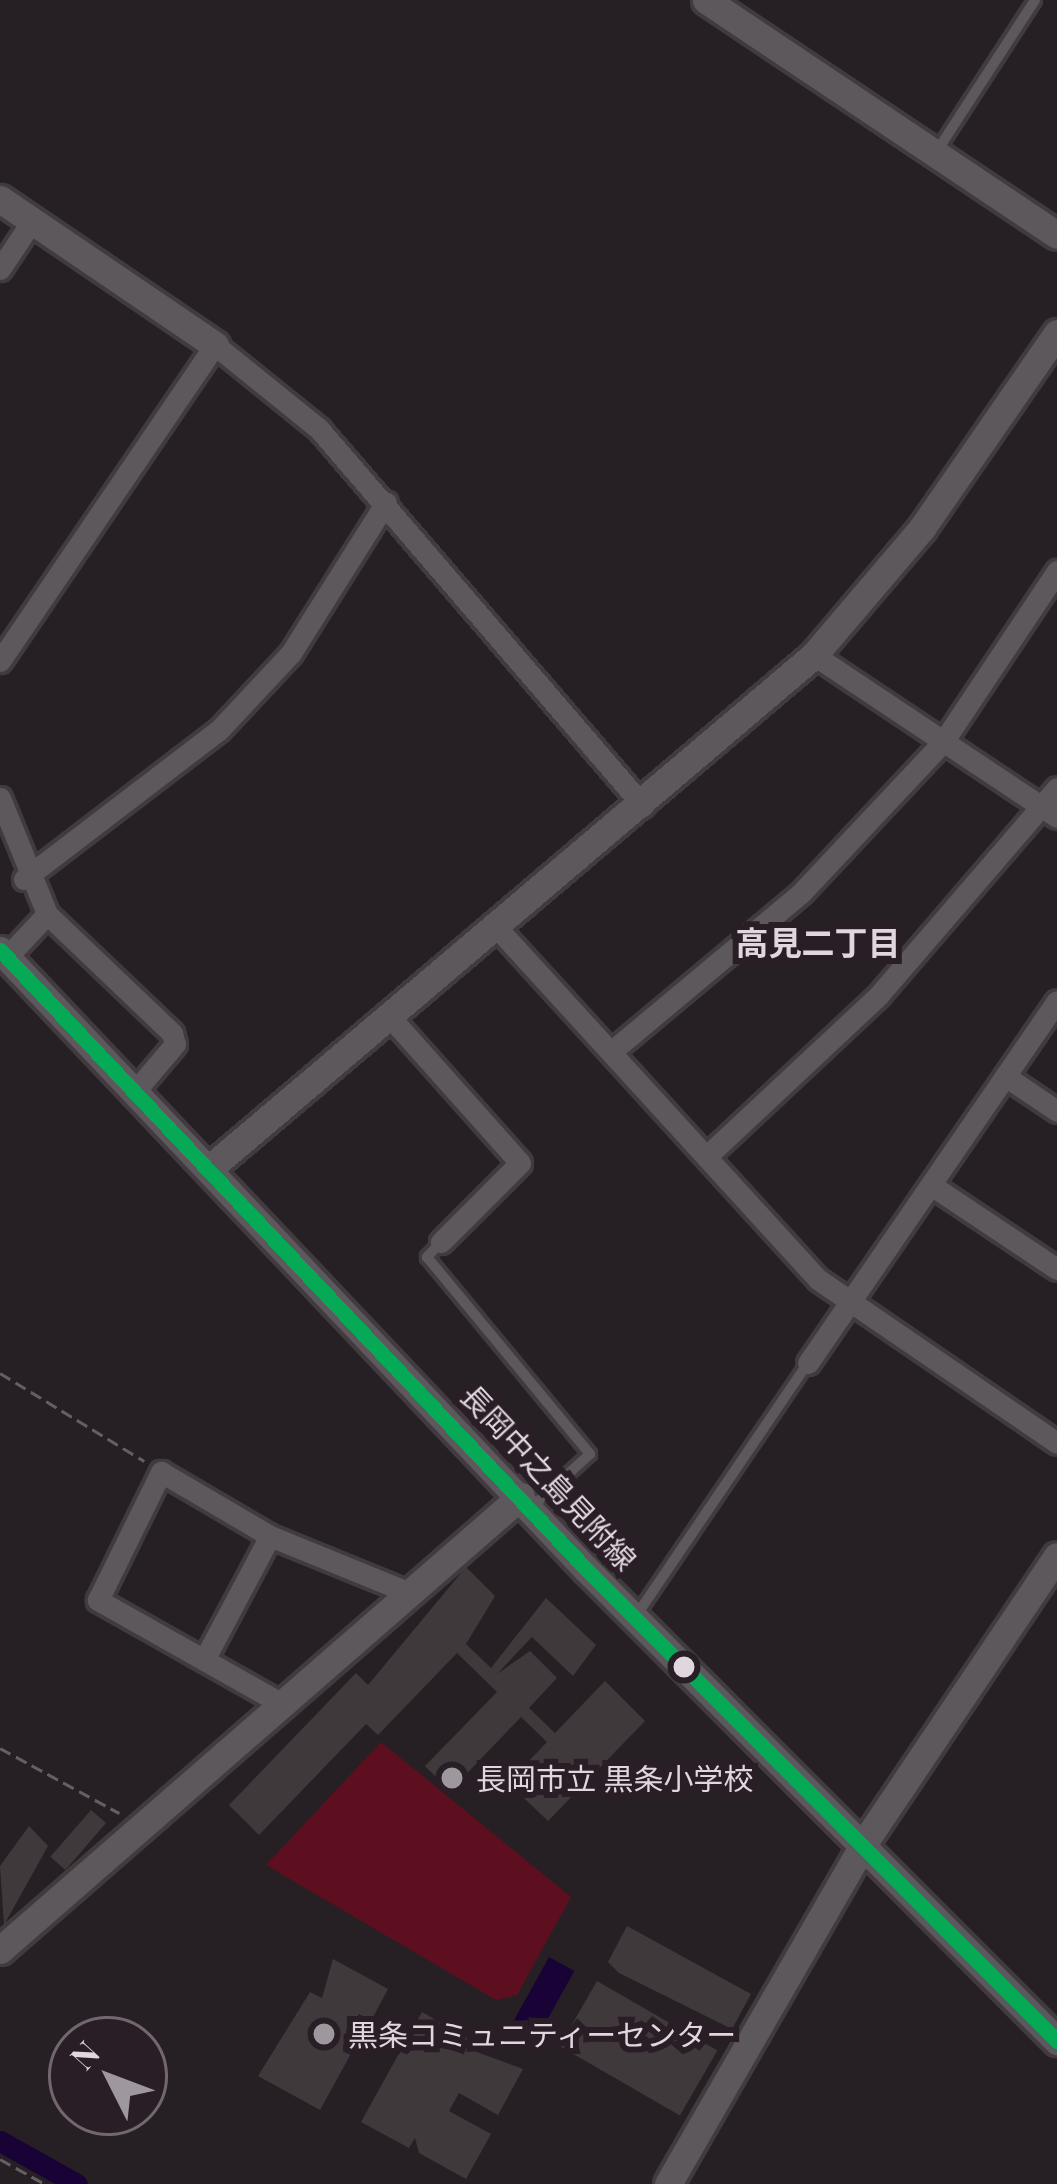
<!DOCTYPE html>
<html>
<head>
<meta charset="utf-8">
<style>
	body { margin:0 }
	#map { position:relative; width:1057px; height:2184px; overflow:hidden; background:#262025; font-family:"Playfair Display","Noto Sans JP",serif }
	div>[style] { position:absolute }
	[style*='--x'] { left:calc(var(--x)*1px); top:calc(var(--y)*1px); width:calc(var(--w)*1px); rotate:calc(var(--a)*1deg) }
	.green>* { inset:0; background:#5e0f1f }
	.water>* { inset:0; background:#190336; transform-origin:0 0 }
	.canal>* { height:21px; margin:-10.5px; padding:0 10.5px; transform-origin:10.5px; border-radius:10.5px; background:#190336 }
	.building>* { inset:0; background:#3f393c; transform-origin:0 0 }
	.path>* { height:3px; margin-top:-1.5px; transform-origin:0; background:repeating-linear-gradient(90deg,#635f62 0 12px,transparent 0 18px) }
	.roads { filter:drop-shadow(3px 0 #413b3f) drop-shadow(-3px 0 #413b3f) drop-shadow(0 3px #413b3f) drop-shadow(0 -3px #413b3f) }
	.lane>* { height:10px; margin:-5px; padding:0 5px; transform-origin:5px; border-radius:5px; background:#5d585c }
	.street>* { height:21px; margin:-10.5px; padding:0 10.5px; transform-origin:10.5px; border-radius:10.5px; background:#5d585c }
	.secondary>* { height:27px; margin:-13.5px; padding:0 13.5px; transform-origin:13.5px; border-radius:13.5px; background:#5d585c }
	.bus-1>* { height:15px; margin:-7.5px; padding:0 7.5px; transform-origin:7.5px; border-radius:7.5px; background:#06aa56 }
	.dots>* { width:33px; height:33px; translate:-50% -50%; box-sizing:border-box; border:6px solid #291d26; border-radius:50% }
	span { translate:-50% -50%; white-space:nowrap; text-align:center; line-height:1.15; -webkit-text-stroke:12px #291d26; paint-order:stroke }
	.street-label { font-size:30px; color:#dfd7dd }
	.poi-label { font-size:30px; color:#dfd7dd }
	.left { translate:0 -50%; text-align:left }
	.neighbourhood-label { font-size:33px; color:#dfd7dd; font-weight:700 }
	.north { position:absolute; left:48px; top:2016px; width:120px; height:120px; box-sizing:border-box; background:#291d26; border:3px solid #72676f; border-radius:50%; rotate:312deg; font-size:33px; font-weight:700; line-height:48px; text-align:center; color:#dfd7dd }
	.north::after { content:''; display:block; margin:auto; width:42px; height:54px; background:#9e979d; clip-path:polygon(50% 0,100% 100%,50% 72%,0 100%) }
</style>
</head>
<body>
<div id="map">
	<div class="green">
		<div style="clip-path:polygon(381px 1742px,571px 1897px,517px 1995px,496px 2000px,266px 1865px)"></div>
	</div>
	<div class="water">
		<div style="left:549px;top:1957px;width:29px;height:72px;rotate:29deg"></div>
	</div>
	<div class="canal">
		<div style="--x:0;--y:2141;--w:88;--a:29.2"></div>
	</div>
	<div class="building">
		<div style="clip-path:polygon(466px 1567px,495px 1596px,466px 1644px,491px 1668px,546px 1598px,596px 1645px,573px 1676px,532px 1637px,497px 1674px,530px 1651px,557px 1678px,529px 1708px,555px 1733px,605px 1681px,645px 1721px,548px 1821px,508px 1783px,547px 1742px,521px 1717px,450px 1791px,425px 1766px,497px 1692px,457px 1653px,378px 1735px,366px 1724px,259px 1835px,229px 1805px,356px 1673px,368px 1685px)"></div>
		<div style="left:91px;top:1810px;width:20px;height:62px;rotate:41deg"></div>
		<div style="clip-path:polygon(29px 1826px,48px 1846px,4px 1925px,0 1866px)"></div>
		<div style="clip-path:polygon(627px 1926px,751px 1994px,732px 2029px,619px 1973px,608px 1962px)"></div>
		<div style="clip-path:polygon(333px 1959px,388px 1989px,371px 2021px,359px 2014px,353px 2024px,364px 2030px,320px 2110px,258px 2076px,310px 1992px,322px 1998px)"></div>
		<div style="left:597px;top:1981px;width:139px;height:75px;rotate:30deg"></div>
		<div style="clip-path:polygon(422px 2012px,471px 2040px,466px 2048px,523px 2069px,498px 2115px,459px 2093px,449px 2111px,491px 2134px,466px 2179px,419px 2153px,415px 2138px,409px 2148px,361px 2122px)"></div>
	</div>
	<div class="path">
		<div style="--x:0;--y:1373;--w:169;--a:31.4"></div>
		<div style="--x:0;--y:1748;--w:136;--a:28.6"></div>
		<div style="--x:0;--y:2159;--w:51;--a:29.1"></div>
	</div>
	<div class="roads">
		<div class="lane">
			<div style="--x:937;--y:151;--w:180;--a:-57"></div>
			<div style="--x:441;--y:1242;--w:21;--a:133"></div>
			<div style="--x:427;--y:1257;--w:256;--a:50.4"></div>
			<div style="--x:590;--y:1454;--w:77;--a:137.6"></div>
			<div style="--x:636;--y:1616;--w:306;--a:-55.8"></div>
		</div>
		<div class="street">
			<div style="--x:0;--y:269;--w:58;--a:-56.3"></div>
			<div style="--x:814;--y:655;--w:292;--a:33.7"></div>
			<div style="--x:0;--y:661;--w:382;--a:-55.8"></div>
			<div style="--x:215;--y:345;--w:134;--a:38.9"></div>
			<div style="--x:319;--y:429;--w:497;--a:49.3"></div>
			<div style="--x:0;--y:798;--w:125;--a:67.9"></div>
			<div style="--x:47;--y:914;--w:173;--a:43.6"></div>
			<div style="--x:172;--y:1033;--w:11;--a:75"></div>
			<div style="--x:175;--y:1044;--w:60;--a:130.3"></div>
			<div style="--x:24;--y:879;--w:245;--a:-37.4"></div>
			<div style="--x:219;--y:730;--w:105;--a:-46.9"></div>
			<div style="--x:291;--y:653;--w:178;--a:-57.8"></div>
			<div style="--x:499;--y:930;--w:474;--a:47.6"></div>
			<div style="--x:819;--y:1280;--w:288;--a:34.4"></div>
			<div style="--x:7;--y:957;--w:59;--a:-47.1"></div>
			<div style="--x:390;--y:1017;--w:195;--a:48.3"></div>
			<div style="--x:520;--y:1163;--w:112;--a:135"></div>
			<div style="--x:612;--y:1051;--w:246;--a:-39.9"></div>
			<div style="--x:801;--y:893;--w:207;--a:-46.8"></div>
			<div style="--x:943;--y:742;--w:206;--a:-56.3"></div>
			<div style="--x:1005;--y:1076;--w:63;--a:33.9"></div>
			<div style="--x:708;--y:1155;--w:233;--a:-43.1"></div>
			<div style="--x:878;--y:996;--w:274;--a:-49.3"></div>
			<div style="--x:931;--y:1185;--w:151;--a:33.7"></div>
			<div style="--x:808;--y:1363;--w:439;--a:-55.5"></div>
			<div style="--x:204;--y:1660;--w:140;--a:-62"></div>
			<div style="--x:284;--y:1705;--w:214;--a:-150.6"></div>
			<div style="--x:98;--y:1600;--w:143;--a:-63.8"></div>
			<div style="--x:161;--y:1472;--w:126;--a:30.4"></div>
			<div style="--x:270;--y:1536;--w:151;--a:22.2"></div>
		</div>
		<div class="secondary">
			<div style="--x:706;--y:0;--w:422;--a:33.8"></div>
			<div style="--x:0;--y:199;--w:260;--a:34.2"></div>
			<div style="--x:0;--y:950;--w:852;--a:46.57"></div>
			<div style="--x:586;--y:1569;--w:667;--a:45.06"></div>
			<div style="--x:211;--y:1167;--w:791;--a:-40.33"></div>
			<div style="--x:814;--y:655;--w:167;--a:-49.6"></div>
			<div style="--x:922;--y:528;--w:237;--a:-55.3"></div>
			<div style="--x:0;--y:1950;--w:691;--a:-41.07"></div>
			<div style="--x:668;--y:2184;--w:390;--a:-60.1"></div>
			<div style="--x:862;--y:1846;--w:349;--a:-56.1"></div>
		</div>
	</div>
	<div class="bus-1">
		<div style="--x:0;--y:950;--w:852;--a:46.57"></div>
		<div style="--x:586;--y:1569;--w:667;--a:45.06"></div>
	</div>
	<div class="dots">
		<div style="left:684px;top:1667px;background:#dfd7dd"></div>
		<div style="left:452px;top:1778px;background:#9e979d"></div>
		<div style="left:324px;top:2034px;background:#9e979d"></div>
	</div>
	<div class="street-label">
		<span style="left:549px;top:1477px;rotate:47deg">長岡中之島見附線</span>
	</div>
	<div class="poi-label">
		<span class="left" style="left:476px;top:1778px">長岡市立 黒条小学校</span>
		<span class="left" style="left:348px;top:2034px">黒条コミュニティーセンター</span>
	</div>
	<div class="neighbourhood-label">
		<span style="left:818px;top:942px">高見二丁目</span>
	</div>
	<div class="north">N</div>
</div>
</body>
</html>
